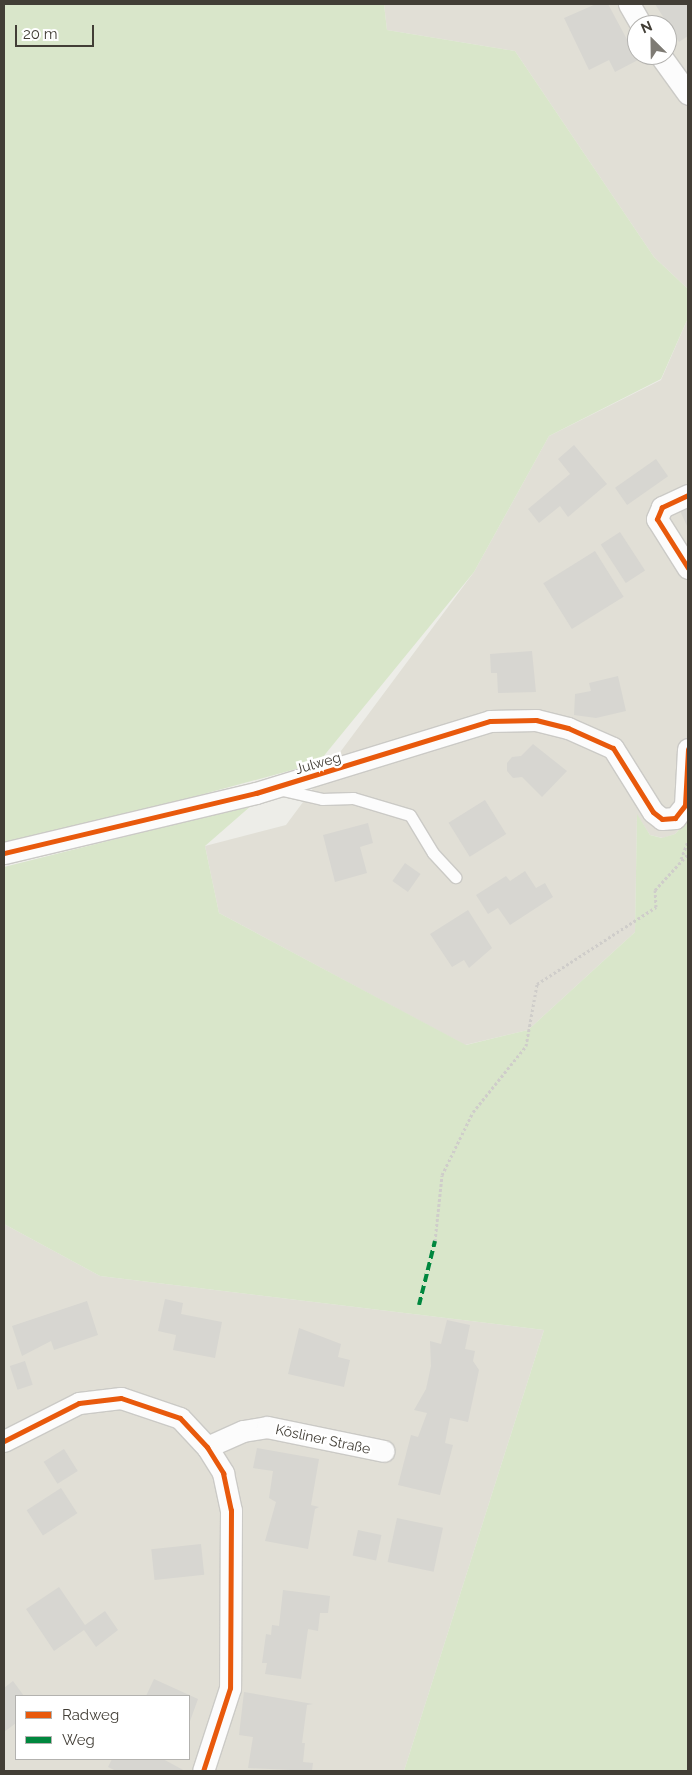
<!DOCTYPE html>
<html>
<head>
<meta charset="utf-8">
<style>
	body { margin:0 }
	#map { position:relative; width:692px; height:1775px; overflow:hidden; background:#edede8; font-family:Raleway,sans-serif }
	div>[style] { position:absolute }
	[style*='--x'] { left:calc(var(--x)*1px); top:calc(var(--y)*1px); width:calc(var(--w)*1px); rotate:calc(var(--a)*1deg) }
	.residential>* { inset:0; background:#e1dfd6 }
	.green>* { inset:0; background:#d9e6ca }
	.building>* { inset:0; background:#d7d6d1; transform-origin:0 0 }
	.path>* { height:3px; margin-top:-1.5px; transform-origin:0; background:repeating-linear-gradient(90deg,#cfcdca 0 2.5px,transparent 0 5px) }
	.roads { filter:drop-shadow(1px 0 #cbcac6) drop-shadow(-1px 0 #cbcac6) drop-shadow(0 1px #cbcac6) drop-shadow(0 -1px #cbcac6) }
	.lane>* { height:11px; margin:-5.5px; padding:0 5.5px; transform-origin:5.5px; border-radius:5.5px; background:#fcfcfc }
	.street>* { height:21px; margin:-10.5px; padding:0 10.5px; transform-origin:10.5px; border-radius:10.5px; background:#fcfcfc }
	.quiet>* { height:4px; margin-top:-2px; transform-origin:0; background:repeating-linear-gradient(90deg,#00873e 0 8px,transparent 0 12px) }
	.cycleway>* { height:5px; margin:-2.5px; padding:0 2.5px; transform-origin:2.5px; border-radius:2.5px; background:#e8590c }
	span { translate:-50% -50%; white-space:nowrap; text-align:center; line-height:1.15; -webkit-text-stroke:5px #fff; paint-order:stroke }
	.street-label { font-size:14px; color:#423e36 }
	.frame { position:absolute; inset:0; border:5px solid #423e36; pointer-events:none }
	.legend { position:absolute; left:15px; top:1695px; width:175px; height:65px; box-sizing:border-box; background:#fff; border:1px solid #b3b2af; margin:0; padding:6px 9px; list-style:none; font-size:15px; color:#423e36 }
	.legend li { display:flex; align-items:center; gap:10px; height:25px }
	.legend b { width:25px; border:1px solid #b3b2af }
	.north { position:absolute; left:627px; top:15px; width:50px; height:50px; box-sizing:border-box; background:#fff; border:1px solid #b3b2af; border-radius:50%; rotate:337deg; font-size:14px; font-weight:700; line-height:20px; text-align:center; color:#423e36 }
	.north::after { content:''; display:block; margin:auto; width:18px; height:22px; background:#7e7b74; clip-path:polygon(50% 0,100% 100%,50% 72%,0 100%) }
	.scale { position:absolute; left:15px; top:25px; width:79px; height:22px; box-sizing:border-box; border:2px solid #423e36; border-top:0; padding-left:6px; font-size:15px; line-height:18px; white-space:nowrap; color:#423e36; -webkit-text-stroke:4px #fff; paint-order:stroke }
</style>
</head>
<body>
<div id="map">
	<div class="residential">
		<div style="clip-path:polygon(evenodd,384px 4px,688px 4px,688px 289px,654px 257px,515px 51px,387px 30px,384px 4px,637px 25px,667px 25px,667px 55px,637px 55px,637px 25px)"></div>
		<div style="clip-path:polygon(688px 318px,688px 820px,675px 834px,663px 838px,650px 835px,637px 815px,635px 932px,528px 1030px,465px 1045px,219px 913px,205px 846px,286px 825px,474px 572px,549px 436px,661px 380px)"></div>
		<div style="clip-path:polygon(evenodd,4px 1224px,100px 1276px,544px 1330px,404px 1771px,4px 1771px,4px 1224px,16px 1696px,189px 1696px,189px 1759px,16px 1759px,16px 1696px)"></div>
	</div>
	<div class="green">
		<div style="clip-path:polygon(4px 4px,384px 4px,387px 30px,515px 51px,654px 257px,688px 289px,688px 318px,661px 379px,549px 436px,474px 572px,318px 763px,79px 828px,4px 844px)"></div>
		<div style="clip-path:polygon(252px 805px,205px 846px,219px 913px,466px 1045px,528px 1030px,635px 932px,637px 814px,650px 835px,662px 838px,675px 834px,688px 820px,688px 1771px,404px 1771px,544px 1330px,100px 1276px,4px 1224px,4px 867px)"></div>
	</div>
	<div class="building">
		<div style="clip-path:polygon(596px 4px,608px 4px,638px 60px,615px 72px,609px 60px,589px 70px,564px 18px)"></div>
		<div style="clip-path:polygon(655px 4px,688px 4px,688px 36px,679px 42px)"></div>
		<div style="clip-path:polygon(574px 445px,607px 484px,568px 517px,560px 506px,539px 523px,528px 509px,570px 474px,558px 459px)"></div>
		<div style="left:656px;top:459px;width:21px;height:50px;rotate:55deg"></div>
		<div style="clip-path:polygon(688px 507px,688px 528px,680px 511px)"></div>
		<div style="left:620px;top:532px;width:46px;height:23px;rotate:57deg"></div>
		<div style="left:595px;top:551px;width:54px;height:61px;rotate:58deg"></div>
		<div style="clip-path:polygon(532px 651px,536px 692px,498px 693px,497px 673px,491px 673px,490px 654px)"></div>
		<div style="clip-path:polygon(618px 676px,626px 711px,596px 718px,574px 715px,575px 694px,591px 691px,589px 683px)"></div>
		<div style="clip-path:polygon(533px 744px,567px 771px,542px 797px,522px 777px,513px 778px,507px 771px,507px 763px,512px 757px,521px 756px)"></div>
		<div style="left:485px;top:800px;width:40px;height:43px;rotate:58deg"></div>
		<div style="clip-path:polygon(368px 823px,373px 843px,360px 847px,367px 873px,335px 882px,323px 835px)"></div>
		<div style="left:405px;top:863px;width:19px;height:22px;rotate:35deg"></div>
		<div style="clip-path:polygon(525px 871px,536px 888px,545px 883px,553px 897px,510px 925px,498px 908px,488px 914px,476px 895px,506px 876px,510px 881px)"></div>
		<div style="clip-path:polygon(468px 910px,492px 948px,469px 968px,464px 960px,452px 967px,430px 934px)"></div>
		<div style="clip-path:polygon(165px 1299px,183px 1303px,181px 1314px,222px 1322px,215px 1358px,173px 1350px,176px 1335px,158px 1331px)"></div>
		<div style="clip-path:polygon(87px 1301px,98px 1335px,54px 1350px,51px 1341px,22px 1356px,12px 1326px)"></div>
		<div style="clip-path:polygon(447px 1320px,470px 1325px,465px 1349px,475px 1351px,473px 1361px,479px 1370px,468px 1422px,450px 1418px,445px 1443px,453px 1445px,440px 1495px,398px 1485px,411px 1435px,418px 1437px,427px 1413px,414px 1410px,426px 1389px,431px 1366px,430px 1341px,441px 1344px)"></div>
		<div style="clip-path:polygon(299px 1328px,341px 1344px,338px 1357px,350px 1360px,344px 1387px,288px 1374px)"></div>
		<div style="left:25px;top:1361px;width:25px;height:16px;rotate:72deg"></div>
		<div style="clip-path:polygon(257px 1448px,319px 1459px,311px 1505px,319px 1507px,315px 1509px,308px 1549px,265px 1541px,276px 1502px,269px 1498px,273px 1471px,253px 1468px)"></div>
		<div style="left:64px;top:1449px;width:26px;height:24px;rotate:58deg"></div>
		<div style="left:61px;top:1488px;width:30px;height:41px;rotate:57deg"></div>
		<div style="left:397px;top:1518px;width:47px;height:45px;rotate:12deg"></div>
		<div style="left:358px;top:1530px;width:24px;height:26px;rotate:12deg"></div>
		<div style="left:201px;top:1544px;width:31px;height:50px;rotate:84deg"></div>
		<div style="clip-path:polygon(59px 1587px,85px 1625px,105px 1611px,118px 1630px,96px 1647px,84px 1630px,54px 1651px,26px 1609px)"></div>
		<div style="clip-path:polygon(283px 1590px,330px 1596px,328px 1613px,320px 1613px,318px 1631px,308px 1629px,301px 1679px,265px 1674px,267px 1663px,262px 1663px,266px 1634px,271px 1635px,272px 1625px,279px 1626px)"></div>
		<div style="clip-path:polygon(154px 1679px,198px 1699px,189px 1724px,189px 1696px,146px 1696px)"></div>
		<div style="clip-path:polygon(13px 1681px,24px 1696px,16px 1696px,16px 1723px,4px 1732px,4px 1688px)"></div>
		<div style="clip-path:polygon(244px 1692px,313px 1704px,307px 1705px,302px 1743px,305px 1743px,303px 1762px,313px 1763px,312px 1771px,248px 1768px,253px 1737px,239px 1735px)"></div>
		<div style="clip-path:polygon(112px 1759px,163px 1759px,185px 1771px,116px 1771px,108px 1767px)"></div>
	</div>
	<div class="path">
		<div style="--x:681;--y:859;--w:19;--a:-69"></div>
		<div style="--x:435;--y:1241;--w:66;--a:-83.9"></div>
		<div style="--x:442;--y:1175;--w:70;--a:-63.8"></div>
		<div style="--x:473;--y:1112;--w:85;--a:-51.2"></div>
		<div style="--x:526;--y:1046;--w:63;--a:-79.9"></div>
		<div style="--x:537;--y:984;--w:142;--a:-32.9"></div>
		<div style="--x:656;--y:907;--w:17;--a:-93"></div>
		<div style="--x:655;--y:890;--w:49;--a:-47.5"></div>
	</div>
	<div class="roads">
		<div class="lane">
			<div style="--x:278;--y:789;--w:45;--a:12.8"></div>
			<div style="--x:322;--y:799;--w:31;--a:-2"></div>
			<div style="--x:353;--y:798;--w:59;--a:16.6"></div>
			<div style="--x:410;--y:815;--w:44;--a:58.8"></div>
			<div style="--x:433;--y:853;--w:33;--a:47"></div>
		</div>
		<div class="street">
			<div style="--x:629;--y:4;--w:24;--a:60"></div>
			<div style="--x:660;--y:55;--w:48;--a:54.3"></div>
			<div style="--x:688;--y:495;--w:29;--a:155"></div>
			<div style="--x:662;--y:507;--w:13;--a:113"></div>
			<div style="--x:657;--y:519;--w:58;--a:57.7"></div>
			<div style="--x:4;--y:853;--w:259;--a:-13.4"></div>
			<div style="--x:256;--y:793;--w:245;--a:-17.1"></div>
			<div style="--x:490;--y:721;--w:46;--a:-1.2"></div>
			<div style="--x:536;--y:720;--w:33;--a:14"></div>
			<div style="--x:568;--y:728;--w:49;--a:24"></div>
			<div style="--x:613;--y:748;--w:75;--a:58"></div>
			<div style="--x:653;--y:812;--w:11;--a:38"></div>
			<div style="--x:662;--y:819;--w:13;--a:-4"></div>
			<div style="--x:675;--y:818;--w:16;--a:-52"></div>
			<div style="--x:685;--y:805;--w:56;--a:-86.9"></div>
			<div style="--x:4;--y:1441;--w:84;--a:-26.9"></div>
			<div style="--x:79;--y:1403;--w:42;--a:-6.8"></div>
			<div style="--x:121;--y:1398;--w:62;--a:18.7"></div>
			<div style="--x:180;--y:1418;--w:40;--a:47"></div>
			<div style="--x:207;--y:1447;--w:31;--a:58"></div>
			<div style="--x:223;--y:1473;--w:38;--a:78"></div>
			<div style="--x:231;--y:1510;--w:178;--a:90.3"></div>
			<div style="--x:230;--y:1688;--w:87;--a:108"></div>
			<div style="--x:207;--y:1447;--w:39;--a:-24"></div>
			<div style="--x:243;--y:1431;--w:24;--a:-9"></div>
			<div style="--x:267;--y:1427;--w:119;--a:11.6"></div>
		</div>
	</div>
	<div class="quiet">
		<div style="--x:419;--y:1305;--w:66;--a:-76"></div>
	</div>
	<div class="cycleway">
		<div style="--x:688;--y:495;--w:29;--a:155"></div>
		<div style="--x:662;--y:507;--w:13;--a:113"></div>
		<div style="--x:657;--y:519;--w:58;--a:57.7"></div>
		<div style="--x:4;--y:853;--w:259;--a:-13.4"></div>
		<div style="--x:256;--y:793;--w:245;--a:-17.1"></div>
		<div style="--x:490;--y:721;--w:46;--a:-1.2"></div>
		<div style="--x:536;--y:720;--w:33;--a:14"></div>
		<div style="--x:568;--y:728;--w:49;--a:24"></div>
		<div style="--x:613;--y:748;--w:75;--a:58"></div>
		<div style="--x:653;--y:812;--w:11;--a:38"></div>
		<div style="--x:662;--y:819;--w:13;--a:-4"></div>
		<div style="--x:675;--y:818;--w:16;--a:-52"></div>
		<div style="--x:685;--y:805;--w:56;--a:-86.9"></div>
		<div style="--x:4;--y:1441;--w:84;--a:-26.9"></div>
		<div style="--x:79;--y:1403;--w:42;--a:-6.8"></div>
		<div style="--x:121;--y:1398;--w:62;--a:18.7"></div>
		<div style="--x:180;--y:1418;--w:40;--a:47"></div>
		<div style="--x:207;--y:1447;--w:31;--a:58"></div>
		<div style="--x:223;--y:1473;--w:38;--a:78"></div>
		<div style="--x:231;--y:1510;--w:178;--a:90.3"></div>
		<div style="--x:230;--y:1688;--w:87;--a:108"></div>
	</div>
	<div class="street-label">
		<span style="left:318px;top:763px;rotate:-16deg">Julweg</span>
		<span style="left:323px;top:1439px;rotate:12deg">Kösliner Straße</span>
	</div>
	<div class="frame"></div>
	<ul class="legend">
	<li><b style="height:6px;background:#e8590c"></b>Radweg</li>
	<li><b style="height:6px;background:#00873e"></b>Weg</li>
	</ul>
	<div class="north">N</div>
	<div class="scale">20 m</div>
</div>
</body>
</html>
